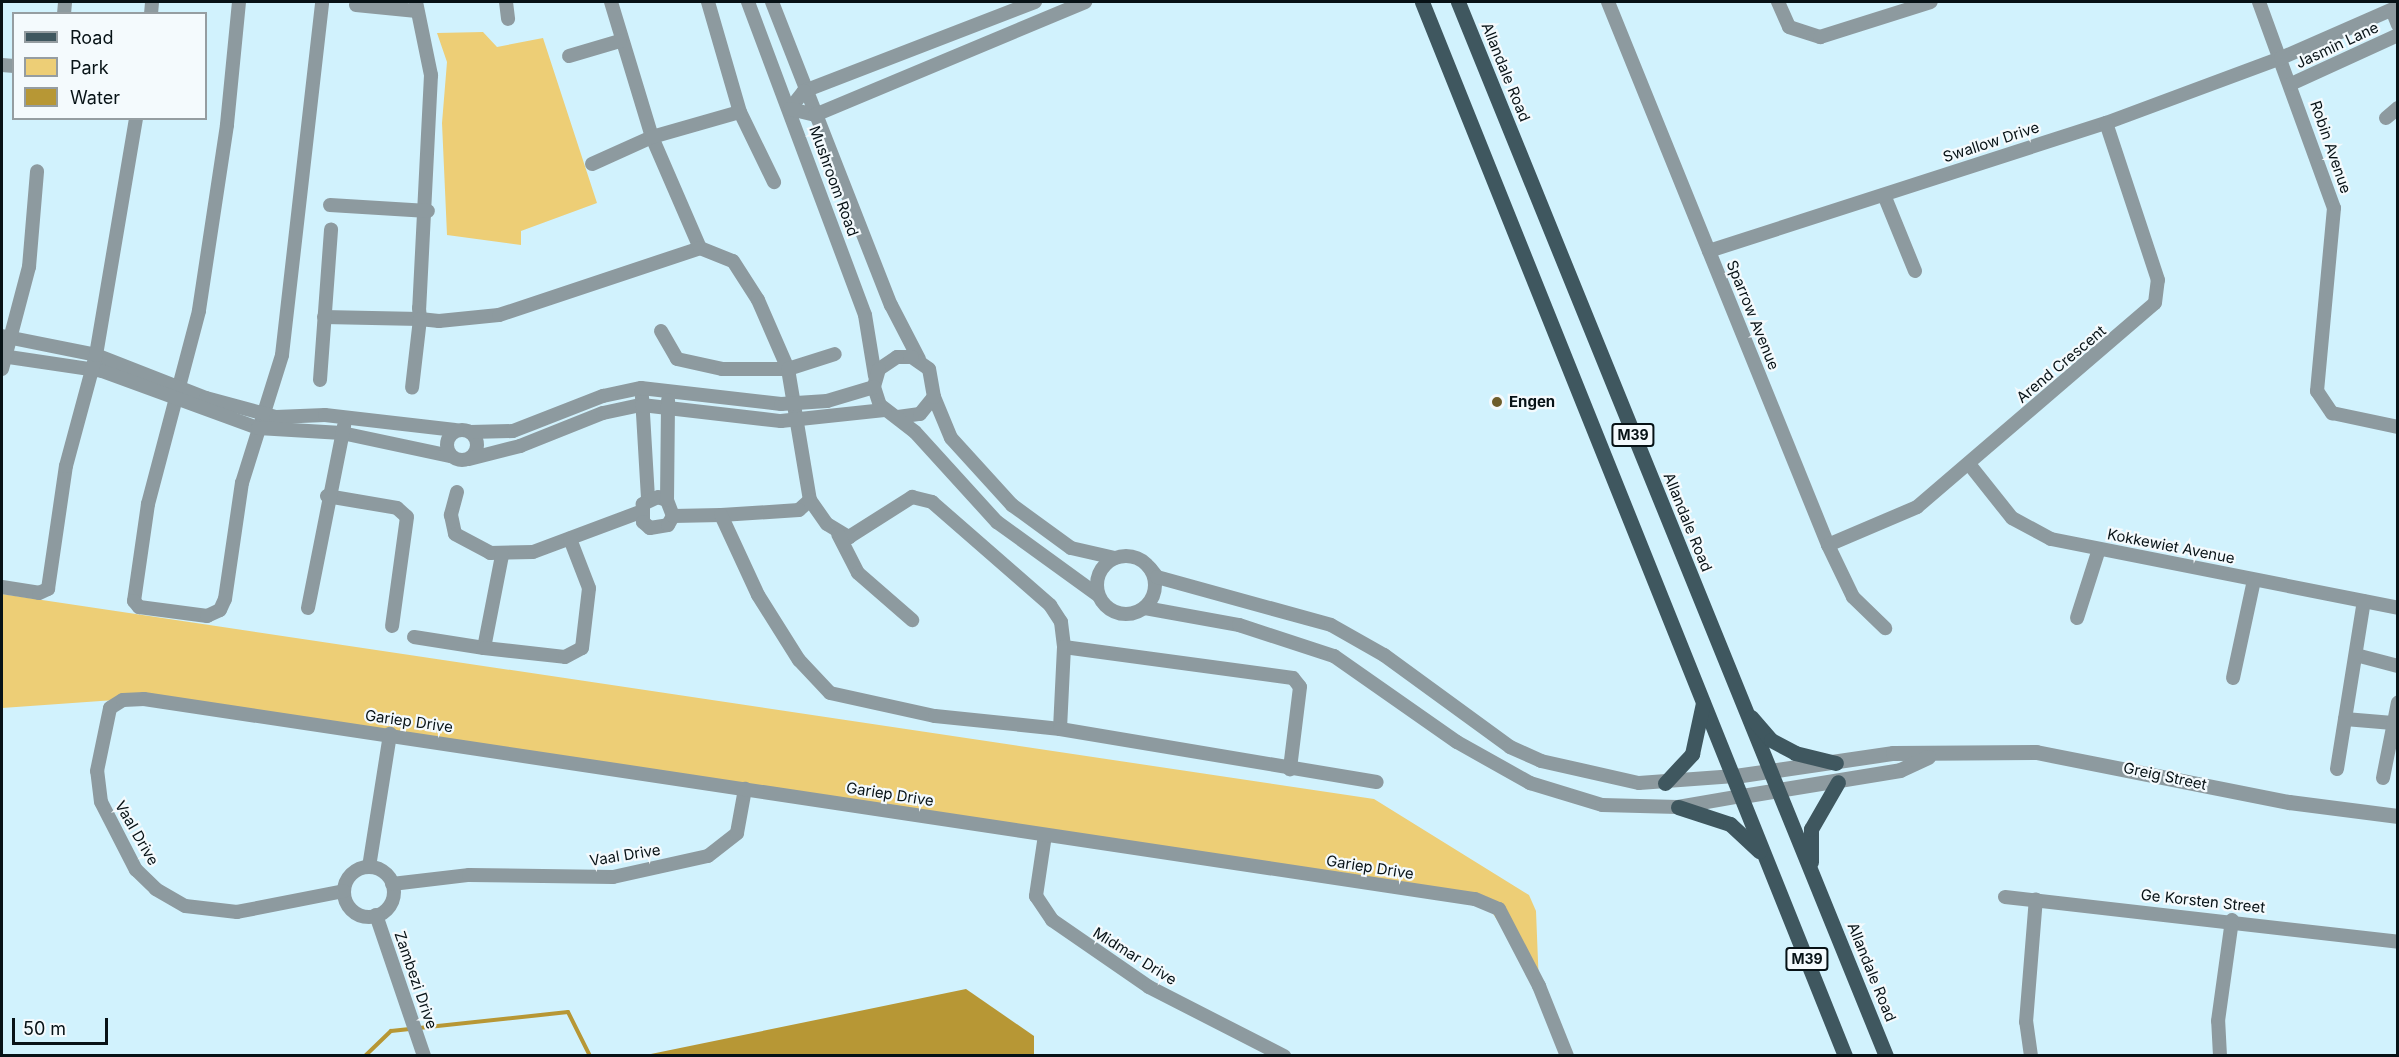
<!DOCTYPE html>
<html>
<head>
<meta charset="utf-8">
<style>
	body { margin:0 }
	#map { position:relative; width:2399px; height:1057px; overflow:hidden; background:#d1f2fd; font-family:Inter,sans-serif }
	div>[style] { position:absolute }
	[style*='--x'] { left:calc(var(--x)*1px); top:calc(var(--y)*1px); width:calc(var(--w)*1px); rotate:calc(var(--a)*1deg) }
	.green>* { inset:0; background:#edce76 }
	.water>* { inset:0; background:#b79735 }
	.stream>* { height:4px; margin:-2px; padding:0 2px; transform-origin:2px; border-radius:2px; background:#b79735 }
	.minor>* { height:14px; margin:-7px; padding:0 7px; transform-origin:7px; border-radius:7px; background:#8d9a9f }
	.minor>.ring { margin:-7px; padding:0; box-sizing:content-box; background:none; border:14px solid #8d9a9f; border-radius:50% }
	.tertiary>* { height:15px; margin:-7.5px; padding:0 7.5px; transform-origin:7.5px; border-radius:7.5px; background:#8d9a9f }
	.primary>* { height:15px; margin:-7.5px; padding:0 7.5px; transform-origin:7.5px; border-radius:7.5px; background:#3f575f }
	.dots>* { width:16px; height:16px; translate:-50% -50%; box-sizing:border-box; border:3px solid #f4fafd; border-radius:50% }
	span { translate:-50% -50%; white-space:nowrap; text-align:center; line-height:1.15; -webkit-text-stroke:4.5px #f4fafd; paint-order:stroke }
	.shield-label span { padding:2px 4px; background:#f4fafd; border:2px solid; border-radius:4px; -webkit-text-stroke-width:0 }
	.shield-label { font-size:14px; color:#071216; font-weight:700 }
	.street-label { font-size:15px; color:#071216 }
	.poi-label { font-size:15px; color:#071216; font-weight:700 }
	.left { translate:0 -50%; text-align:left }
	.frame { position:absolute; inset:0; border:3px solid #071216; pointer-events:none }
	.legend { position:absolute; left:12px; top:12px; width:195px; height:108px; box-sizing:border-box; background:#f4fafd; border:2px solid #959da1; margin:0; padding:8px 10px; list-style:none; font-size:18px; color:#071216 }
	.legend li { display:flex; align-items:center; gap:12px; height:30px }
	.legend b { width:30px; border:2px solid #959da1 }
	.scale { position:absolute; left:12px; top:1018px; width:96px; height:27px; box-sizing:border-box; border:3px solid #071216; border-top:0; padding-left:8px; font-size:18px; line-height:21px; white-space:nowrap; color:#071216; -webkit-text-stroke:4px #f4fafd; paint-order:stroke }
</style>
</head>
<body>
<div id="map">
	<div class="green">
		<div style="clip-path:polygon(483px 32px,497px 47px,543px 38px,597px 203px,521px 231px,521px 245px,447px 235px,442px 123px,447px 62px,437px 33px)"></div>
		<div style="clip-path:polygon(2px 594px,1374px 799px,1529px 895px,1536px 911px,1539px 986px,1485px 901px,129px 699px,2px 708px)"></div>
	</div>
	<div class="water">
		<div style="clip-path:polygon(966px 989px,1034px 1036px,1034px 1055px,646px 1055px)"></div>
	</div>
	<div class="stream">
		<div style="--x:365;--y:1056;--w:36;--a:-44"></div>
		<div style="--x:391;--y:1031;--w:178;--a:-6.1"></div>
		<div style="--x:568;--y:1012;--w:49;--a:63.4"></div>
	</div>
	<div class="minor">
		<div style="--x:239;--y:2;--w:124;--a:95.6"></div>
		<div style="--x:227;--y:125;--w:188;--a:98.6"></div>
		<div style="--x:199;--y:311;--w:200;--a:104.8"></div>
		<div style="--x:148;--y:504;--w:98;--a:98.2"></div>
		<div style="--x:134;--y:601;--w:8;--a:50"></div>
		<div style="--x:139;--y:607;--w:69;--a:7.5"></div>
		<div style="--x:207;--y:616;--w:14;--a:-25"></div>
		<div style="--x:220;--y:610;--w:12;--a:-66"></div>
		<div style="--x:225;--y:599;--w:117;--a:-81.7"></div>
		<div style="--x:242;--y:483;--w:134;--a:-72.6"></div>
		<div style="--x:282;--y:355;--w:355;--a:-83.5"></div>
		<div style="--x:416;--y:2;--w:75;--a:78.4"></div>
		<div style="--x:431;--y:75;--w:233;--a:92.9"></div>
		<div style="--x:419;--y:308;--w:11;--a:85"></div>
		<div style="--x:420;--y:319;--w:19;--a:6"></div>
		<div style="--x:439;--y:321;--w:60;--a:-5.7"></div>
		<div style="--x:499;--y:315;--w:212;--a:-18.4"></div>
		<div style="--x:700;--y:248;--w:121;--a:-113.4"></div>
		<div style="--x:652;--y:137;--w:141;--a:-106.9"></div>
		<div style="--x:506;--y:2;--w:17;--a:83"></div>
		<div style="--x:708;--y:2;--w:115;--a:73.8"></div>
		<div style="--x:740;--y:112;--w:78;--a:64.1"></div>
		<div style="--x:748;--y:2;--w:334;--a:69.5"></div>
		<div style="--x:865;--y:315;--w:62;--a:80.7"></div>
		<div style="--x:772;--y:2;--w:326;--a:68.6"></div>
		<div style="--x:891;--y:305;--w:61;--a:62.6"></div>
		<div style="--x:1035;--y:2;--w:248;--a:158.9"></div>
		<div style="--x:804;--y:91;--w:23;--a:128"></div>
		<div style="--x:790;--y:109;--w:26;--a:13"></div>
		<div style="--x:815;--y:115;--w:293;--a:-22.7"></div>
		<div style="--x:1608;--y:2;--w:586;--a:67.94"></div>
		<div style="--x:1828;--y:545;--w:58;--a:64.3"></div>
		<div style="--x:1853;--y:597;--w:45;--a:44.1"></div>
		<div style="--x:1778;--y:2;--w:27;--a:66"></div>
		<div style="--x:1789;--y:27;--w:33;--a:18"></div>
		<div style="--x:1820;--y:37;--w:116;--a:-17.5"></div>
		<div style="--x:2259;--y:2;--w:219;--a:70"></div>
		<div style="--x:2334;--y:208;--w:184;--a:95.3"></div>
		<div style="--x:2317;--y:391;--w:27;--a:56"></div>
		<div style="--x:2332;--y:413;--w:67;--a:12"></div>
		<div style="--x:356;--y:5;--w:61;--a:5.6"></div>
		<div style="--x:2392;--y:10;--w:16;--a:68"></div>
		<div style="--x:64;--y:14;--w:12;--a:-85"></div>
		<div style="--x:151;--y:14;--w:12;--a:-85"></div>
		<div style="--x:569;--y:56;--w:53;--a:-16.4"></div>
		<div style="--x:2;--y:65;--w:12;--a:5"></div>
		<div style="--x:2291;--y:84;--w:118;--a:-24.6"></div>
		<div style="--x:2386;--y:118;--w:16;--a:-40"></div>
		<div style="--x:592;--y:164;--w:66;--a:-24.2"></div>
		<div style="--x:652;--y:137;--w:91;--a:-15.9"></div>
		<div style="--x:1884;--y:195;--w:82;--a:67.8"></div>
		<div style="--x:330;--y:205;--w:98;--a:3.5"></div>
		<div style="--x:700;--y:248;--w:35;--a:22"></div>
		<div style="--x:733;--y:261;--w:46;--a:57.3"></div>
		<div style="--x:758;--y:300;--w:75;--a:66.5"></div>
		<div style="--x:788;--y:369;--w:133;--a:80.5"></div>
		<div style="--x:810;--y:500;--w:15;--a:138"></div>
		<div style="--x:799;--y:510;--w:78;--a:176.3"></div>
		<div style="--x:1709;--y:251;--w:417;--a:-17.9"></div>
		<div style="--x:2106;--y:123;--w:187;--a:-20.4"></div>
		<div style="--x:2281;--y:58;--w:128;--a:-23.6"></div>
		<div style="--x:324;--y:317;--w:96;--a:1.2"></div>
		<div style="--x:420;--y:319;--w:69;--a:96.6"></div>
		<div style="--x:661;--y:331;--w:32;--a:60"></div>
		<div style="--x:677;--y:359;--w:46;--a:12.5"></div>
		<div style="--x:722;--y:369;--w:66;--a:0"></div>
		<div style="--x:788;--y:369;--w:49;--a:-17.7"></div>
		<div style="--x:2;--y:336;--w:96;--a:11.4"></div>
		<div style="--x:96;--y:355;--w:118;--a:21.4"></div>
		<div style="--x:206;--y:398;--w:73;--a:15.2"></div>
		<div style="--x:276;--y:417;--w:49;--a:-2.3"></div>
		<div style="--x:325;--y:415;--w:131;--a:6.6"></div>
		<div style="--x:2;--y:356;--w:101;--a:8.5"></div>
		<div style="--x:102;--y:371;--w:166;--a:20.1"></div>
		<div style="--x:258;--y:428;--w:84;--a:3.4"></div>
		<div style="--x:342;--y:433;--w:110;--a:12"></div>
		<div style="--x:2;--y:369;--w:106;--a:-75.2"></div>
		<div style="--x:29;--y:267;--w:96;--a:-85.2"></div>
		<div style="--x:320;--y:380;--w:151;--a:-85.8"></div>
		<div style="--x:642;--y:397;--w:102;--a:86.6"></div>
		<div style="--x:934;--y:397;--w:44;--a:67.5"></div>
		<div style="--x:951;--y:438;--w:91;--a:47.7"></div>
		<div style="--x:1012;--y:505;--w:73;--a:36.1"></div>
		<div style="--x:1071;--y:548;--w:45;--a:12.8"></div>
		<div style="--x:898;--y:417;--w:22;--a:-8"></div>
		<div style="--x:920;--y:414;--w:22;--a:-51"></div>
		<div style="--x:934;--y:397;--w:28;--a:-100"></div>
		<div style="--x:929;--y:369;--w:21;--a:-145"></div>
		<div style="--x:912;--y:357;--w:15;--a:180"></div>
		<div style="--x:897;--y:357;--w:22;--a:146"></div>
		<div style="--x:879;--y:369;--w:19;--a:106"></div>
		<div style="--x:874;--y:387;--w:19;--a:72"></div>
		<div style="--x:880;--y:405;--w:44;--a:37.6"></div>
		<div style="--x:915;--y:432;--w:122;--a:47.7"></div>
		<div style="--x:997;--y:522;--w:125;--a:35.9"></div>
		<div class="ring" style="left:447px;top:430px;width:16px;height:16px"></div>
		<div style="--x:470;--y:432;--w:43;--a:-1.3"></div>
		<div style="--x:513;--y:431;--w:97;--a:-21.3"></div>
		<div style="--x:603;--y:396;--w:39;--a:-12"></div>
		<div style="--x:641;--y:388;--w:141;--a:6.5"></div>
		<div style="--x:781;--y:404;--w:46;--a:-3.7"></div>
		<div style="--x:827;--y:401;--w:49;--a:-16.6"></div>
		<div style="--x:469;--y:459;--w:53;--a:-14.3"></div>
		<div style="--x:520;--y:446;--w:89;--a:-21.7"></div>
		<div style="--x:603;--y:413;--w:40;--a:-12"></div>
		<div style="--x:642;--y:405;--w:140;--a:6.6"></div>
		<div style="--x:781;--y:421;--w:104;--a:-6.1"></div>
		<div style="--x:1969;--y:464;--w:69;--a:51.5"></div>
		<div style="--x:2012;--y:518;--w:44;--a:28.3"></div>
		<div style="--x:2051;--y:539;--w:354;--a:11.2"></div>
		<div style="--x:457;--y:492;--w:24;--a:105"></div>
		<div style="--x:451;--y:515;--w:19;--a:78"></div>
		<div style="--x:455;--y:534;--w:40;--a:28"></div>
		<div style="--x:490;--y:553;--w:43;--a:-1.3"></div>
		<div style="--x:533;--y:552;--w:114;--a:-20.5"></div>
		<div style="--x:327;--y:496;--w:71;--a:9.7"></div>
		<div style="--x:397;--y:508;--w:13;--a:42"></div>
		<div style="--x:407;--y:517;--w:110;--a:97.8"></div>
		<div style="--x:667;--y:500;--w:9;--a:-162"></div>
		<div style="--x:658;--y:497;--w:17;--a:155"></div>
		<div style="--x:643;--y:504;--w:18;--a:90"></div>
		<div style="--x:643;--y:522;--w:9;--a:41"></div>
		<div style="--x:650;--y:528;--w:18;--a:-9"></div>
		<div style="--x:668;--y:525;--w:10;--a:-61"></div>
		<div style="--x:673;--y:516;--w:17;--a:-111"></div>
		<div style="--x:667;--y:500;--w:100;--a:-89.4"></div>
		<div style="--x:810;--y:500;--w:29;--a:55"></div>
		<div style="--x:827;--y:524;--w:26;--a:31"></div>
		<div style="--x:849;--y:537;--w:75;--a:-32.4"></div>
		<div style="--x:912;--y:497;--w:21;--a:14"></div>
		<div style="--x:932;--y:502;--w:157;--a:41.1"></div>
		<div style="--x:1050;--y:605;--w:20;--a:57"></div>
		<div style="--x:1061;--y:622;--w:25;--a:83"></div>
		<div style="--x:1064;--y:647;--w:231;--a:7.7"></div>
		<div style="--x:1293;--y:678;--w:11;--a:52"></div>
		<div style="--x:1300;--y:687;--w:83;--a:97"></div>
		<div style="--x:673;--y:516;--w:48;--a:-1.2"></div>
		<div style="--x:721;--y:515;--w:88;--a:65.2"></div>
		<div style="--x:758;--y:595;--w:77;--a:57.8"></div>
		<div style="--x:799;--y:660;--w:45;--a:46.8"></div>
		<div style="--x:830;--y:693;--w:107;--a:12.4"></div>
		<div style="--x:935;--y:716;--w:126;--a:5.9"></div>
		<div style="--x:838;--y:534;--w:44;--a:62.9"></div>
		<div style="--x:858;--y:573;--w:72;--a:41"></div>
		<div style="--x:1828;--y:545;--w:97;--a:-23.1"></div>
		<div style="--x:1917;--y:507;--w:313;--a:-40.6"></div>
		<div style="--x:2155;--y:303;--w:23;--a:-83"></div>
		<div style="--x:2158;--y:280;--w:165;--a:-108.3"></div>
		<div class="ring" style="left:1097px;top:556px;width:44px;height:44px"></div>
		<div style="--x:1150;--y:568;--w:11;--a:52"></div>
		<div style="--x:1157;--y:577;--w:180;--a:15.4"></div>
		<div style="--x:1331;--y:625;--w:61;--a:29.5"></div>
		<div style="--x:1384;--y:655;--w:156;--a:36.1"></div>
		<div style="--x:1510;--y:747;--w:34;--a:24"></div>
		<div style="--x:1541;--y:761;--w:100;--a:12.7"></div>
		<div style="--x:1639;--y:783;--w:96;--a:-4.2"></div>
		<div style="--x:2;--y:587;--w:37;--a:9"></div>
		<div style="--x:39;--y:593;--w:10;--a:-24"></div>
		<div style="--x:48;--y:589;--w:124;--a:-81.7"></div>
		<div style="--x:66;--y:466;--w:115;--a:-74.9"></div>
		<div style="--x:96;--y:355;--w:240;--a:-80.4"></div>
		<div style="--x:308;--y:608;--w:186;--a:-78.8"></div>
		<div style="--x:1145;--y:608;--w:96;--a:10.3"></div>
		<div style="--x:1239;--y:625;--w:100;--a:18.1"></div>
		<div style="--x:1334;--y:656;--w:150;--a:35"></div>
		<div style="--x:1457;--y:742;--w:84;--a:29.3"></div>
		<div style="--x:1530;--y:783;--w:75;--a:17"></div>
		<div style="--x:1602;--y:805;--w:76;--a:1.5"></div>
		<div style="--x:1678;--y:807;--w:65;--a:-9.8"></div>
		<div style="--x:2077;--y:618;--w:72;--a:-72.3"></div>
		<div style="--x:414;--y:637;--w:71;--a:8.9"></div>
		<div style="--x:484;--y:648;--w:95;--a:-79"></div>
		<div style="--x:1064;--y:647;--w:82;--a:92.8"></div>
		<div style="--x:1060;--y:729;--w:321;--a:9.5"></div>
		<div style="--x:484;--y:648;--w:81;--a:6.3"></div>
		<div style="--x:565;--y:657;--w:19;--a:-28"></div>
		<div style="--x:582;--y:648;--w:60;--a:-83.3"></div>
		<div style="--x:589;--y:588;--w:53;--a:-111.2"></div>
		<div style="--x:2356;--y:655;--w:43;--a:14.7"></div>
		<div style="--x:2233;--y:678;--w:100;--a:-77.9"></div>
		<div style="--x:2345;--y:719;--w:48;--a:4.8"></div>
		<div style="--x:2337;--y:769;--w:170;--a:-80.9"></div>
		<div style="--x:2383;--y:778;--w:77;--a:-78.8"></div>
		<div style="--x:1045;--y:835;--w:62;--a:98.4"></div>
		<div style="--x:1036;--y:896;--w:29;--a:56"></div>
		<div style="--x:1052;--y:920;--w:118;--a:34.6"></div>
		<div style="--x:1149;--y:987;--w:152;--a:27.1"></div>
		<div style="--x:369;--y:867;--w:135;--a:-81"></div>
		<div class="ring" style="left:344px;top:867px;width:36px;height:36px"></div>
		<div style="--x:392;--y:884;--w:78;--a:-6.7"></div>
		<div style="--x:469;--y:875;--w:144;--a:0.8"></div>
		<div style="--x:613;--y:877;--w:97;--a:-12.5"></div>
		<div style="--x:708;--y:856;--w:37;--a:-38"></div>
		<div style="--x:737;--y:833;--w:45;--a:-79.7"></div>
		<div style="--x:344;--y:891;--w:109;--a:168.9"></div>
		<div style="--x:237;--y:912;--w:52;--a:-173.4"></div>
		<div style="--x:185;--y:906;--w:34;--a:-150"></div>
		<div style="--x:156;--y:889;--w:28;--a:-136"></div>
		<div style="--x:136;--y:870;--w:76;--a:-117.2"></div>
		<div style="--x:101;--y:802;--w:31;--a:-97"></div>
		<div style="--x:97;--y:771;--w:64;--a:-78.3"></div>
		<div style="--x:110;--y:708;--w:15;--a:-32"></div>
		<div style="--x:123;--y:700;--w:21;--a:-3"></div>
		<div style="--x:144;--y:699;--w:1346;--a:8.55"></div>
		<div style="--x:1475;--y:899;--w:26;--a:23"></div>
		<div style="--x:1499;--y:909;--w:87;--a:62.5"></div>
		<div style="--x:1539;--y:986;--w:75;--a:68.2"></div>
		<div style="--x:2005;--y:897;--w:396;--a:6.5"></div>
		<div style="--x:376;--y:915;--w:149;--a:71.2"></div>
		<div style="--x:2031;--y:1056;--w:34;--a:-98"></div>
		<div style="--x:2026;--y:1022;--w:123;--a:-85.4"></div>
		<div style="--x:2220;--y:1056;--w:35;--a:-93"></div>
		<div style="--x:2218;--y:1021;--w:102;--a:-82.1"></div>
	</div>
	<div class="tertiary">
		<div style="--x:1735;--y:776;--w:160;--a:-8.3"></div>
		<div style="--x:1893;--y:753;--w:143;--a:-0.4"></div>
		<div style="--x:2036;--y:752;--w:258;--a:11.2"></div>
		<div style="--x:2289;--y:802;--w:110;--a:7.3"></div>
		<div style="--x:1742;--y:796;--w:160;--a:-9.3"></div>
		<div style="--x:1900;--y:770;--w:31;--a:-25"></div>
	</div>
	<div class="primary">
		<div style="--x:1422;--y:2;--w:1136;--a:68.13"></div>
		<div style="--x:1458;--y:2;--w:1138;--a:67.9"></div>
		<div style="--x:1751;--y:717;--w:30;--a:49"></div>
		<div style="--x:1771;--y:740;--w:27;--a:28"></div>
		<div style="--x:1795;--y:753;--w:42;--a:13.7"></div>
		<div style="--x:1665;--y:783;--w:40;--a:-47"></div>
		<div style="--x:1692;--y:754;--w:52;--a:-77.8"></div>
		<div style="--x:1678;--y:807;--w:55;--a:18.1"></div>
		<div style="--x:1730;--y:824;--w:40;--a:43"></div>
		<div style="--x:1811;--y:862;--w:33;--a:-90"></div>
		<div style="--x:1811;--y:829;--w:54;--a:-60.1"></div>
	</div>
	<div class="dots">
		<div style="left:1497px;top:402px;background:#6e5d2b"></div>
	</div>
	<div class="shield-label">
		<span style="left:1633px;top:435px">M39</span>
		<span style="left:1807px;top:959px">M39</span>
	</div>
	<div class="street-label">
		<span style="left:2337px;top:45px;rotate:-25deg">Jasmin Lane</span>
		<span style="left:1506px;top:72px;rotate:68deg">Allandale Road</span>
		<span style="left:1991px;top:142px;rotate:-18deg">Swallow Drive</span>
		<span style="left:2331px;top:147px;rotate:71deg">Robin Avenue</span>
		<span style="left:834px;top:181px;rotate:70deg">Mushroom Road</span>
		<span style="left:1753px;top:315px;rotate:68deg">Sparrow Avenue</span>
		<span style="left:2061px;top:364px;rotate:-40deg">Arend Crescent</span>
		<span style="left:1688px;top:522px;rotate:68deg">Allandale Road</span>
		<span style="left:2171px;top:546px;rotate:11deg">Kokkewiet Avenue</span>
		<span style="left:409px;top:721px;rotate:8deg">Gariep Drive</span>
		<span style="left:2165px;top:776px;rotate:12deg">Greig Street</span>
		<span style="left:890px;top:794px;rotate:9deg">Gariep Drive</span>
		<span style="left:137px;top:833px;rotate:60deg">Vaal Drive</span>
		<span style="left:625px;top:855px;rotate:-9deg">Vaal Drive</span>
		<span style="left:1370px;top:867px;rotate:9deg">Gariep Drive</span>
		<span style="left:2203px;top:901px;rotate:6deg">Ge Korsten Street</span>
		<span style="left:1135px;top:956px;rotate:32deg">Midmar Drive</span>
		<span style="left:1872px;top:972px;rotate:68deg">Allandale Road</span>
		<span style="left:416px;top:980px;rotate:71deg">Zambezi Drive</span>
	</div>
	<div class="poi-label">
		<span class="left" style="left:1509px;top:402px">Engen</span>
	</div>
	<div class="frame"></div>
	<ul class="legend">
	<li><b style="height:8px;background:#3f575f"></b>Road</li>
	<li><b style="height:16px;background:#edce76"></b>Park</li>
	<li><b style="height:16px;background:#b79735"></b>Water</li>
	</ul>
	<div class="scale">50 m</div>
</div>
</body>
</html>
